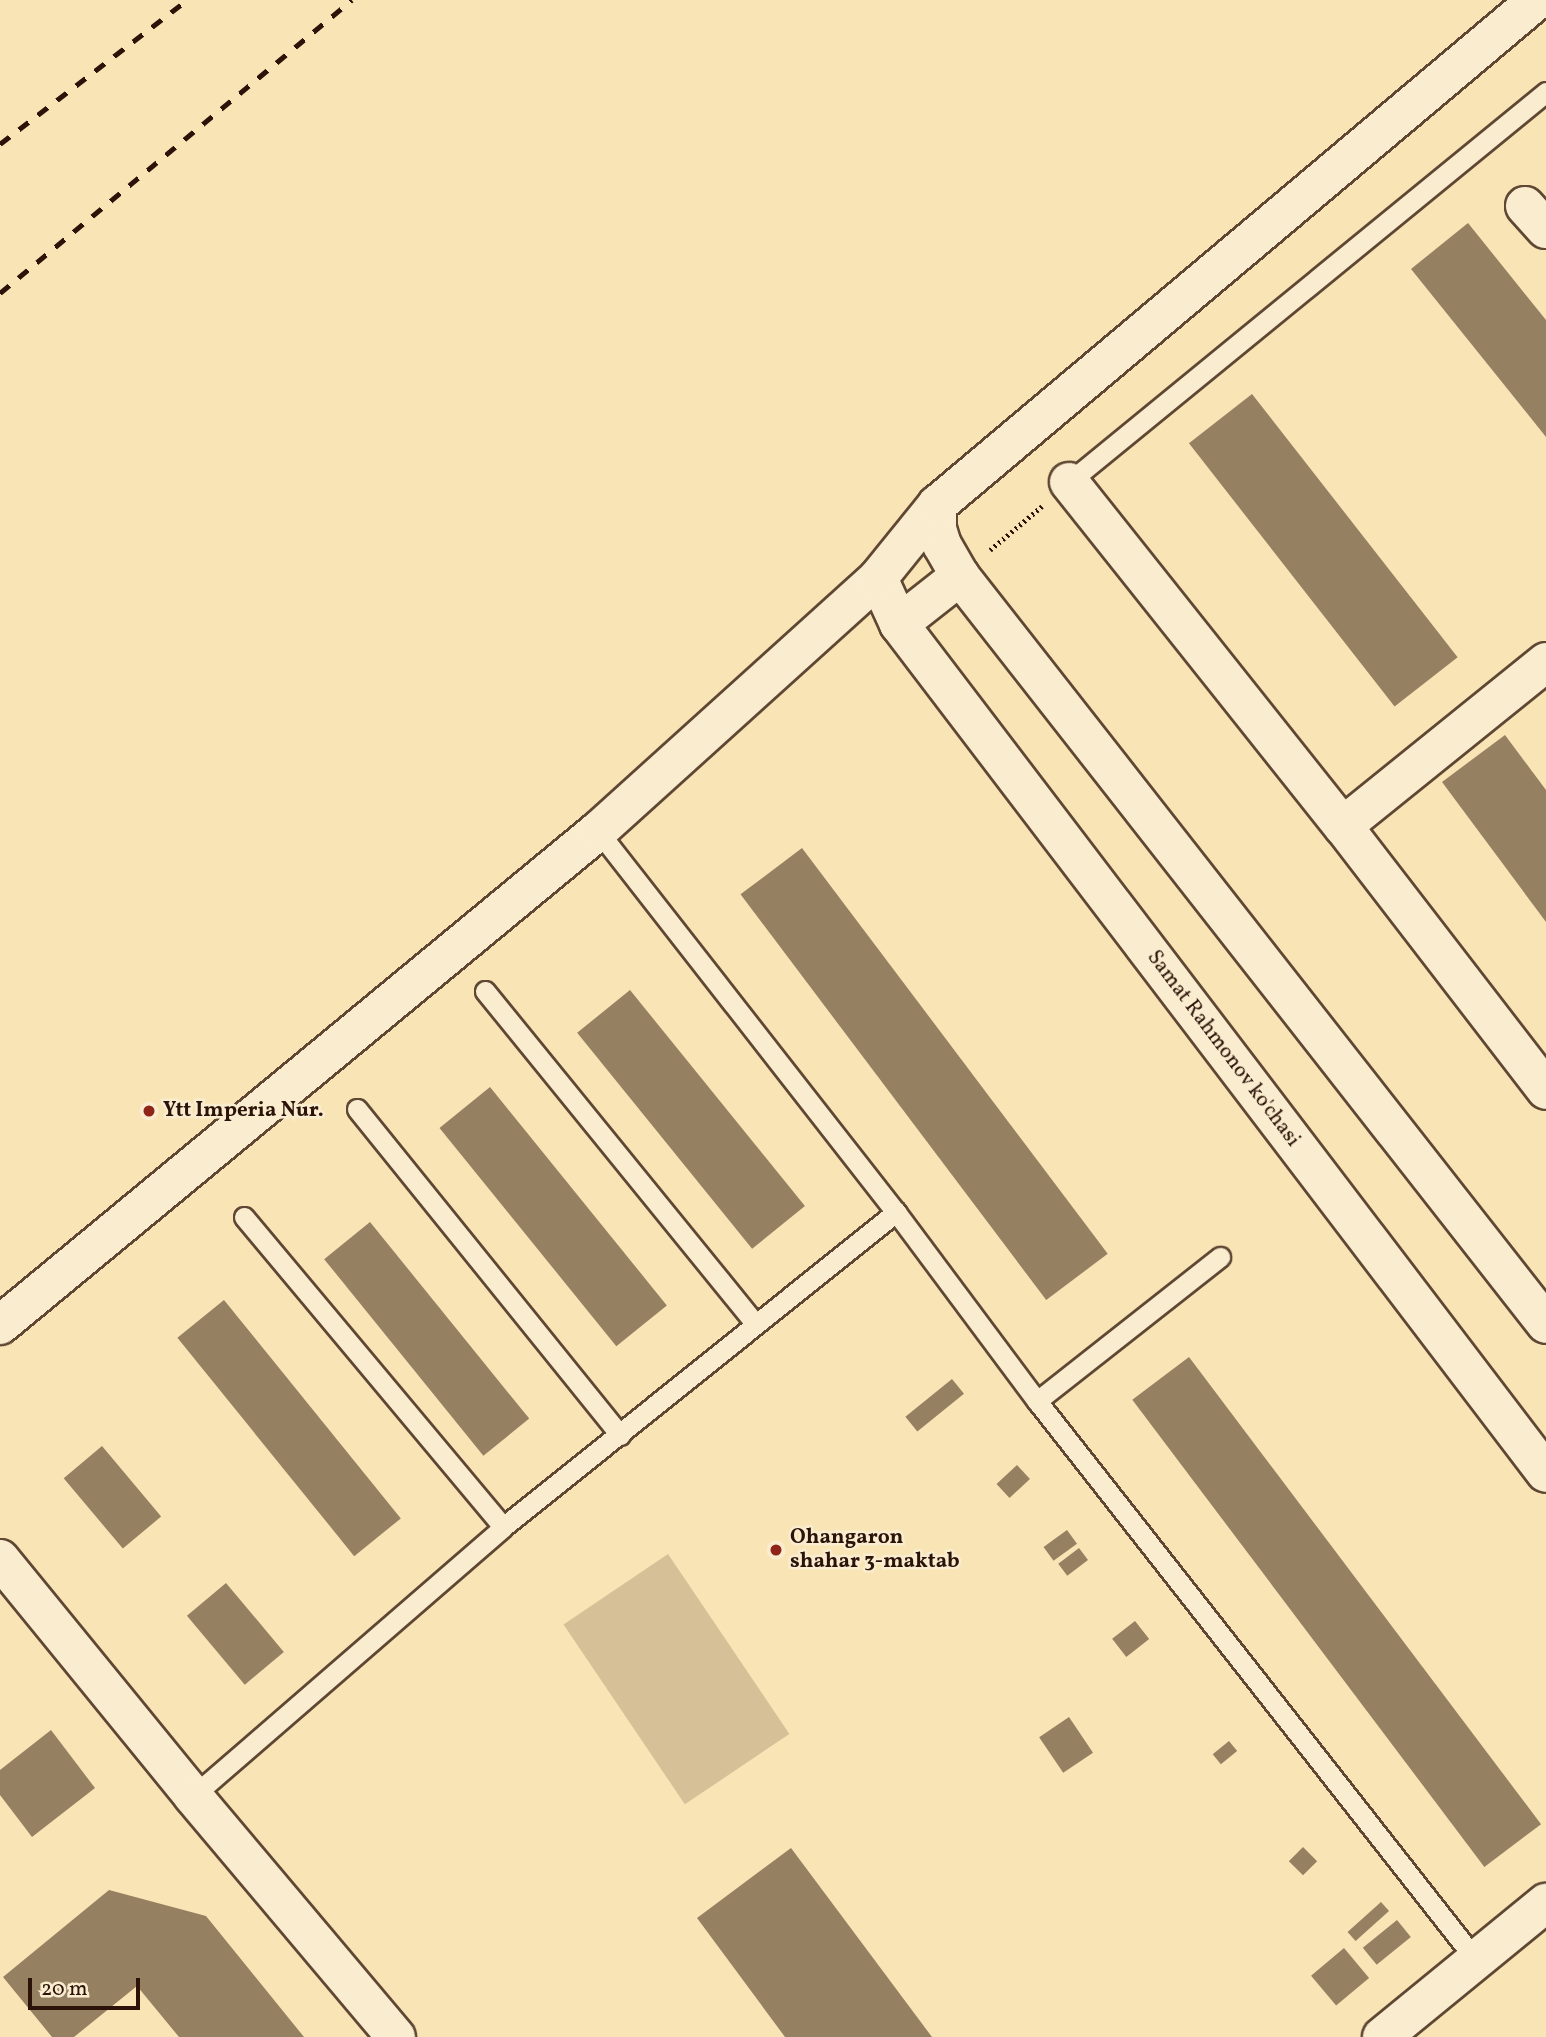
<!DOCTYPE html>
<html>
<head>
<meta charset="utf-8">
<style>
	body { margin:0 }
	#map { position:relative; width:1546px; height:2037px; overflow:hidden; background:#f8e4b5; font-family:Vollkorn,serif }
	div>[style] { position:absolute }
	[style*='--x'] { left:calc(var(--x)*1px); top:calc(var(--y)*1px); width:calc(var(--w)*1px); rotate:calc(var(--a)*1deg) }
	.green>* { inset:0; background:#d5c098; transform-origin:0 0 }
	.building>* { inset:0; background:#968062; transform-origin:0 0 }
	.path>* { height:4.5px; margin-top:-2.25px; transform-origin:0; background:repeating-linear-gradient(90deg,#2c1309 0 2px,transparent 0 5.5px) }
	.roads { filter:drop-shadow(2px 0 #5f4734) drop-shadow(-2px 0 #5f4734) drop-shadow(0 2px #5f4734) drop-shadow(0 -2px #5f4734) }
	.service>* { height:19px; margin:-9.5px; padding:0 9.5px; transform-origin:9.5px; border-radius:9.5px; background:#faedcf }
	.minor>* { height:38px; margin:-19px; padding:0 19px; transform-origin:19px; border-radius:19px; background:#faedcf }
	.tertiary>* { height:38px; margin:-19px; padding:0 19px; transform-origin:19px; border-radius:19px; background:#faedcf }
	.secondary>* { height:38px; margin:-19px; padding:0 19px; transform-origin:19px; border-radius:19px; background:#faedcf }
	.rail>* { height:5px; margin-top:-2.5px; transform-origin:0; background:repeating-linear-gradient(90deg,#2c1309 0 12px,transparent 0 24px) }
	.dots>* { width:19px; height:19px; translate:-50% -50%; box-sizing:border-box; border:4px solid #faedcf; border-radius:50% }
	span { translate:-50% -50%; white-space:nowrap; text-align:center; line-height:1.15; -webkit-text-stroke:5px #faedcf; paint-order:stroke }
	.street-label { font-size:21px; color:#2c1309 }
	.poi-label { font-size:21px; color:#2c1309; font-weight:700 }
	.left { translate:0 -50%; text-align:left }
	.scale { position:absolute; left:28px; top:1978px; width:112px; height:32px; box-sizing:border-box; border:4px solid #2c1309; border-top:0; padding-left:9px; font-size:21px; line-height:24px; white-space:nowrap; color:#2c1309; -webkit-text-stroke:5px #faedcf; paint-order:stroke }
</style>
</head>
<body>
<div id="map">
	<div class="green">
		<div style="left:668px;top:1554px;width:217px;height:126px;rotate:56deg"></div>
	</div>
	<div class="building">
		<div style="clip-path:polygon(1468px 223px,1546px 320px,1546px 437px,1411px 269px)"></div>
		<div style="left:1252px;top:394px;width:334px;height:80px;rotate:52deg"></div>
		<div style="clip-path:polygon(1505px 735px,1546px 790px,1546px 922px,1442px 782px)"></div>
		<div style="left:802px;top:848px;width:508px;height:77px;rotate:53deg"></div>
		<div style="left:630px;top:990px;width:278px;height:68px;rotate:51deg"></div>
		<div style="left:490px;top:1087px;width:281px;height:65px;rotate:51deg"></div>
		<div style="left:370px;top:1222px;width:253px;height:59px;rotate:51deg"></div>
		<div style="left:224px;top:1300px;width:281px;height:60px;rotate:51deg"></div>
		<div style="left:1189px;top:1357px;width:585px;height:71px;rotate:53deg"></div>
		<div style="left:952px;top:1379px;width:19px;height:60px;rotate:51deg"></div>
		<div style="left:102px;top:1446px;width:92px;height:50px;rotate:50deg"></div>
		<div style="left:1017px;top:1465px;width:19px;height:28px;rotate:47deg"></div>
		<div style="left:1067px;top:1530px;width:17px;height:29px;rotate:54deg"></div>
		<div style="left:1079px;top:1548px;width:15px;height:26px;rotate:53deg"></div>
		<div style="left:226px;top:1583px;width:90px;height:51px;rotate:50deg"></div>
		<div style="left:1135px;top:1621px;width:23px;height:29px;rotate:52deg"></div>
		<div style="left:1069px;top:1717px;width:43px;height:36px;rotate:56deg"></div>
		<div style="clip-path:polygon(51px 1730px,95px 1788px,32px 1837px,0 1795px,0 1770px)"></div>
		<div style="left:1229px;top:1741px;width:13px;height:21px;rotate:51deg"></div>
		<div style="left:1303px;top:1847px;width:20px;height:20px;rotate:45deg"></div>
		<div style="clip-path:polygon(791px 1848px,932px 2037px,785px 2037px,697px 1918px)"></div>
		<div style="clip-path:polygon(109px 1890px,206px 1916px,304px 2037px,179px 2037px,137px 1986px,74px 2037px,52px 2037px,3px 1977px)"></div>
		<div style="left:1381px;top:1902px;width:12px;height:45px;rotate:48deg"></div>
		<div style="left:1397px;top:1920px;width:22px;height:44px;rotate:51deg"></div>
		<div style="left:1344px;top:1948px;width:39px;height:43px;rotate:50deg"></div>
	</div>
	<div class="path">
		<div style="--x:990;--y:550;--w:68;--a:-40.2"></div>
	</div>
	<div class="roads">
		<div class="service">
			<div style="--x:1069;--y:482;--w:616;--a:-39.27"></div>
			<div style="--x:598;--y:831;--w:484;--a:52"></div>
			<div style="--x:896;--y:1212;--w:236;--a:53.3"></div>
			<div style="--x:1037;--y:1401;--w:711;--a:51.86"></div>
			<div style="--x:485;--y:991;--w:428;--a:50.9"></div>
			<div style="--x:357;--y:1109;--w:419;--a:51.1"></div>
			<div style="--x:244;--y:1217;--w:404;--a:50.1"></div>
			<div style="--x:1037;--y:1401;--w:233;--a:-38.2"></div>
			<div style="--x:193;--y:1796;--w:410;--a:-40.9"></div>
			<div style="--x:503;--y:1527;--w:504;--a:-38.71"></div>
		</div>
		<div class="minor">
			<div style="--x:1525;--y:206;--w:31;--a:48"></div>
			<div style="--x:1069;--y:482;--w:440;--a:51.5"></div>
			<div style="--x:1343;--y:826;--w:333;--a:52.4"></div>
			<div style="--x:1343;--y:826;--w:261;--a:-38.9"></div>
			<div style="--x:0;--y:1559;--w:306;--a:50.8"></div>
			<div style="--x:193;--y:1796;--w:315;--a:49.9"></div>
			<div style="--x:1382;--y:2037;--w:212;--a:-39.3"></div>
		</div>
		<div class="tertiary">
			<div style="--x:878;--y:578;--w:51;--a:65.5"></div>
			<div style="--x:899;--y:624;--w:78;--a:-38.2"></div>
			<div style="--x:960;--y:576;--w:36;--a:-120"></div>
			<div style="--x:942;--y:545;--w:17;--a:-107"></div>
			<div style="--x:937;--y:529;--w:24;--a:-90"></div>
		</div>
		<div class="secondary">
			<div style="--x:960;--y:576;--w:950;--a:51.92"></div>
			<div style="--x:899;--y:624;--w:1067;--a:52.69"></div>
			<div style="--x:0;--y:1325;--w:776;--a:-39.56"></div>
			<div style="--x:598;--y:831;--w:377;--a:-42.1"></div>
			<div style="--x:878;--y:578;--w:94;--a:-51.1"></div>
			<div style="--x:937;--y:505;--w:784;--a:-40.09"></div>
		</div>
	</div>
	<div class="rail">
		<div style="--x:0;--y:144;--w:236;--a:-37.6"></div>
		<div style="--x:0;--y:293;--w:458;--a:-39.8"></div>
	</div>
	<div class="dots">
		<div style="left:149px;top:1111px;background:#8f2418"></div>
		<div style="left:776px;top:1550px;background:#8f2418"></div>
	</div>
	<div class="street-label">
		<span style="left:1223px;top:1049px;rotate:53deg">Samat Rahmonov ko'chasi</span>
	</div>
	<div class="poi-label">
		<span class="left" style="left:163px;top:1111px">Ytt Imperia Nur.</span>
		<span class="left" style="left:790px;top:1550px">Ohangaron<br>shahar 3-maktab</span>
	</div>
	<div class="scale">20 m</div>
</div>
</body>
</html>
